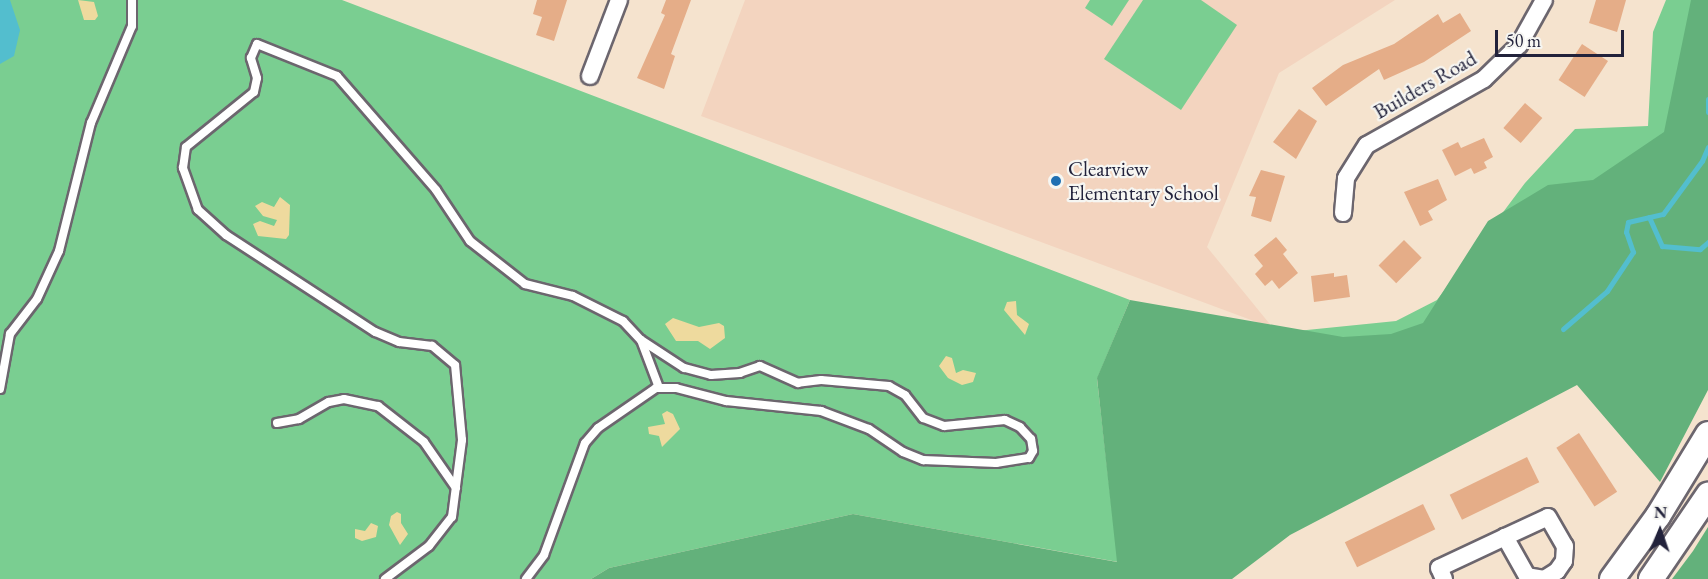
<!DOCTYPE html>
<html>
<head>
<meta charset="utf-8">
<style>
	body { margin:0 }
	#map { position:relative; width:1708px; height:579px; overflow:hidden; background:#f5e3ce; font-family:"EB Garamond",serif }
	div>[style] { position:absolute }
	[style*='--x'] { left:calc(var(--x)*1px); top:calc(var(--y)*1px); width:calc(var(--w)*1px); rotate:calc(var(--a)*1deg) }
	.built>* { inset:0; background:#f3d4bf }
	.green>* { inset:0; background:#7ace91 }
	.forest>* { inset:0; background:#63b17b }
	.sand>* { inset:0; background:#eeda9e }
	.water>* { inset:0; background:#53bece }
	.stream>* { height:5px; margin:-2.5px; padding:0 2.5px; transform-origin:2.5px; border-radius:2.5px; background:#53bece }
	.building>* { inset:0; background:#e5ad88; transform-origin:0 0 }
	.roads { filter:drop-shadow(2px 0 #6c666e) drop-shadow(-2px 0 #6c666e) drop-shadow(0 2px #6c666e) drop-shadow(0 -2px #6c666e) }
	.service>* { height:8px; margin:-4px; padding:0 4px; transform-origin:4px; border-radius:4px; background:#fff }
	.minor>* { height:16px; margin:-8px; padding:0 8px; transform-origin:8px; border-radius:8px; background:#fff }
	.secondary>* { height:24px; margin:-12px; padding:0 12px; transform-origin:12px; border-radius:12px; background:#fff }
	.dots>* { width:16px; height:16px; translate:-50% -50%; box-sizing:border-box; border:3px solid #f6f6f2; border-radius:50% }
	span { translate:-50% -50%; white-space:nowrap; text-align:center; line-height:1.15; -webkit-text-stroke:4.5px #f6f6f2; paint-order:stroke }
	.street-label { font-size:21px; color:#22223b }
	.poi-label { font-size:21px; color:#22223b }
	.left { translate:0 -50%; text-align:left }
	.north { position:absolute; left:1630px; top:501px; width:60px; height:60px; -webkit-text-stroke:4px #f6f6f2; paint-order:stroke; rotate:2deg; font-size:16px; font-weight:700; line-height:24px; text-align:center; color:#22223b }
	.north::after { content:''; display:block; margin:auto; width:21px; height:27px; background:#22223b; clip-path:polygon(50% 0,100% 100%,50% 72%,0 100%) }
	.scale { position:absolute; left:1495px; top:30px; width:129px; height:27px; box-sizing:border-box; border:3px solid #22223b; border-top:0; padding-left:8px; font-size:18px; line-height:21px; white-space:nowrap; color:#22223b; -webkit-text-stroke:4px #f6f6f2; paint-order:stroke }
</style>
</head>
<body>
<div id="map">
	<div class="built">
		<div style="clip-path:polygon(745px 0,1395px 0,1279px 73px,1207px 247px,1273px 328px,701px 116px)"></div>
	</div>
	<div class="green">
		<div style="clip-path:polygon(0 0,342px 0,1130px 300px,1097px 379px,1118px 562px,853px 514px,609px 568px,591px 579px,0 579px)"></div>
		<div style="clip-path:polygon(1090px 0,1129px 0,1112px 26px,1085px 8px)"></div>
		<div style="clip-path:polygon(1143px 0,1201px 0,1237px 25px,1181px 110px,1104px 59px)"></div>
		<div style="clip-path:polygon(1666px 0,1708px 0,1708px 116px,1473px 361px,1287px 332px,1396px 321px,1437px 300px,1525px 183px,1575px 129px,1648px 126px,1653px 32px)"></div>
	</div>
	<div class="forest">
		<div style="clip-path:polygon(1691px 0,1708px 0,1708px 390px,1660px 482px,1577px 385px,1290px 535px,1232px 579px,591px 579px,609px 568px,853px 514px,1117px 562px,1097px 378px,1130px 300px,1343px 337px,1391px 334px,1423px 323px,1488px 221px,1548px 185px,1593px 180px,1664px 132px)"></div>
		<div style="clip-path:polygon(1708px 527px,1708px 579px,1672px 579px,1693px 551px)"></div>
	</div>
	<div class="sand">
		<div style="clip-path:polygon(78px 0,94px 2px,98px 16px,95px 20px,84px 20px)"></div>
		<div style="clip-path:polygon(280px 197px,290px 205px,289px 235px,286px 239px,258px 236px,253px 224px,260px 221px,274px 226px,277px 220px,263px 216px,255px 206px,262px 202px,274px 207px)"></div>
		<div style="clip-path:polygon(1016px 301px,1017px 315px,1029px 324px,1025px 335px,1004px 310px,1007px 302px)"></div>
		<div style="clip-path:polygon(673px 318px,699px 327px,719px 323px,724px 326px,725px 338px,710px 349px,698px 341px,676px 341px,665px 324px)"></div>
		<div style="clip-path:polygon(946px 356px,952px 358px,956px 373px,963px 370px,976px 373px,973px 382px,962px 385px,948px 378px,939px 366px)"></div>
		<div style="clip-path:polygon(667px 411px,673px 414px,680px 429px,662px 447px,659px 436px,649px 434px,648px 427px,665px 424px,662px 414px)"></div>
		<div style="clip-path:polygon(397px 512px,401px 514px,401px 523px,408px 534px,400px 545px,389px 525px,391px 516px)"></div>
		<div style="clip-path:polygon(371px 523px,378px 526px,376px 537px,362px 541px,355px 538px,355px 529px,365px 531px)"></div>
	</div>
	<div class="water">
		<div style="clip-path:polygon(0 0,10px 0,20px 30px,14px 56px,0 64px)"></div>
	</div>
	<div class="stream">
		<div style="--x:1708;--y:99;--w:13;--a:90"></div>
		<div style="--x:1649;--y:217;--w:32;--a:66"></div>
		<div style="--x:1662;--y:246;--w:38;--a:5"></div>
		<div style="--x:1700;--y:249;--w:11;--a:-41"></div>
		<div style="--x:1563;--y:329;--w:58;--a:-40.8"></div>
		<div style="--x:1607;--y:291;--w:47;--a:-56.3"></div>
		<div style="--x:1633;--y:252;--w:21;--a:-109"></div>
		<div style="--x:1626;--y:232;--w:10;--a:-79"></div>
		<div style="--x:1628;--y:222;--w:36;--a:-13"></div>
		<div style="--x:1663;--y:214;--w:66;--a:-53.7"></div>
		<div style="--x:1702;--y:161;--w:15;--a:-67"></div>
	</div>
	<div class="building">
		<div style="clip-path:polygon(537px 0,567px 0,554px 41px,536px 35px,542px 17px,533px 14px)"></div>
		<div style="clip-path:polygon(666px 0,691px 0,671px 54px,675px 56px,664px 89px,637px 78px,665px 15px,661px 13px)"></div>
		<div style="clip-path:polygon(1596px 0,1626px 0,1617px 32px,1589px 23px)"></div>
		<div style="clip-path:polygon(1460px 13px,1471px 31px,1424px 62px,1384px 80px,1379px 69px,1326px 106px,1312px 88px,1343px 65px,1394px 44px,1438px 14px,1443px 23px)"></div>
		<div style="left:1582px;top:44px;width:31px;height:43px;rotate:33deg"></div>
		<div style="left:1525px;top:103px;width:23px;height:33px;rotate:41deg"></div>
		<div style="clip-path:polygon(1299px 109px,1317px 121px,1296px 159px,1273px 142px)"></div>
		<div style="clip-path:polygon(1484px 138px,1493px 157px,1484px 162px,1487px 168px,1474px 174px,1471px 168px,1455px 176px,1442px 150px,1458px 142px,1461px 148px)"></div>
		<div style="clip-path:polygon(1261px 170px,1285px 176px,1271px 222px,1251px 216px,1256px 197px,1249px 196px)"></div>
		<div style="clip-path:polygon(1438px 179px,1447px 200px,1428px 211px,1433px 220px,1420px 226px,1404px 192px)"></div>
		<div style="clip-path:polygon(1276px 237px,1287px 250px,1283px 254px,1298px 273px,1279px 289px,1272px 280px,1265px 286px,1255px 274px,1263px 266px,1254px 255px)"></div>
		<div style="left:1404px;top:240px;width:25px;height:36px;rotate:45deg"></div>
		<div style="clip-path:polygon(1334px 273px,1334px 277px,1347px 275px,1350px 297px,1314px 302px,1311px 276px)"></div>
		<div style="left:1579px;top:433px;width:70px;height:27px;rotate:57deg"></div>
		<div style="left:1527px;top:457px;width:28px;height:86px;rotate:64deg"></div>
		<div style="left:1423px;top:504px;width:28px;height:87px;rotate:64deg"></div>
	</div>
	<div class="roads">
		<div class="service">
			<div style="--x:0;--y:389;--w:56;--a:-79.7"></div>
			<div style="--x:10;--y:334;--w:44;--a:-52.4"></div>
			<div style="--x:37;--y:299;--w:53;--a:-65.4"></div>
			<div style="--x:59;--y:251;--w:132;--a:-76"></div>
			<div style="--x:91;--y:123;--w:105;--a:-67.1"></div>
			<div style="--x:132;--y:26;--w:26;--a:-90"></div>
			<div style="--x:277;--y:423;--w:22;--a:-10"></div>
			<div style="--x:299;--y:419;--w:34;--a:-30"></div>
			<div style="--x:329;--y:402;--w:15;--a:-11"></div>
			<div style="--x:344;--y:399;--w:35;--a:12"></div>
			<div style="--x:378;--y:406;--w:58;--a:38"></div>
			<div style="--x:424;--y:442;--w:56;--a:55.2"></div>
			<div style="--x:385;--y:579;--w:55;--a:-36.9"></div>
			<div style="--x:429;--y:546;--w:37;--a:-52"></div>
			<div style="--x:452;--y:517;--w:78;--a:-82.6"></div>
			<div style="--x:462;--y:440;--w:75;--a:-95.3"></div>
			<div style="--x:455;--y:365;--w:30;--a:-140"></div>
			<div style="--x:432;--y:346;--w:33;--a:-173"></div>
			<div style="--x:399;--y:342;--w:26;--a:-157"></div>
			<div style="--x:375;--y:332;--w:178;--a:-146.9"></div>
			<div style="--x:226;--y:235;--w:38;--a:-138"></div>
			<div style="--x:198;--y:210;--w:45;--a:-109.7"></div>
			<div style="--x:183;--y:168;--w:21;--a:-82"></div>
			<div style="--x:186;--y:147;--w:87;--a:-39"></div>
			<div style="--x:254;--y:92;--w:14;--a:-78"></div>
			<div style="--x:257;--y:78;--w:21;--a:-107"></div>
			<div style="--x:251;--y:58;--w:15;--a:-67"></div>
			<div style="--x:257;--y:44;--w:86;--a:21.8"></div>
			<div style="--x:337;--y:76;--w:151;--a:49"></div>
			<div style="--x:436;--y:190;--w:61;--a:56.3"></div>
			<div style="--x:470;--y:241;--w:70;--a:38"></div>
			<div style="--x:525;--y:284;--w:49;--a:14"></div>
			<div style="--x:573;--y:296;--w:56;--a:26.6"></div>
			<div style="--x:623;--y:321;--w:26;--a:47"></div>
			<div style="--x:641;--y:340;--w:48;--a:69.3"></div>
			<div style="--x:526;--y:579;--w:30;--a:-53"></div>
			<div style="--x:544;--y:555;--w:119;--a:-69.9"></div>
			<div style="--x:585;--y:443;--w:20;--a:-49"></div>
			<div style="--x:598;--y:428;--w:70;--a:-34.6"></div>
			<div style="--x:656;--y:388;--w:20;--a:0"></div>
			<div style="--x:676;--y:388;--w:52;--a:14.6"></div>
			<div style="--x:726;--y:401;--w:96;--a:6"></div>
			<div style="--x:821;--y:411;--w:51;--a:20.6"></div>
			<div style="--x:869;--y:429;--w:41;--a:34.1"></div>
			<div style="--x:903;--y:452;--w:22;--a:22"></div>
			<div style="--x:923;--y:460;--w:73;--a:2.4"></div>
			<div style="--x:996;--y:463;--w:33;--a:-9"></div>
			<div style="--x:1029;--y:458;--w:8;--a:-60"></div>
			<div style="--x:1033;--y:451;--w:12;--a:-99"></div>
			<div style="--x:1031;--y:439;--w:16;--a:-133"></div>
			<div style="--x:1020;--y:427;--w:17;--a:-155"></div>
			<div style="--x:1005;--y:420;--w:61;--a:174.4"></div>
			<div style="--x:944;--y:426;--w:22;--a:-159"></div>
			<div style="--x:923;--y:418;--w:29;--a:-128"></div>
			<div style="--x:905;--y:395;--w:18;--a:-151"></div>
			<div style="--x:889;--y:386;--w:68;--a:-175"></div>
			<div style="--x:821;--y:380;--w:23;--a:173"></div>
			<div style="--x:798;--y:383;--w:42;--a:-155.9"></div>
			<div style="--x:760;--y:366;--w:21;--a:161"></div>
			<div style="--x:740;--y:373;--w:29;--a:176"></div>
			<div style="--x:711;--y:375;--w:28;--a:-165"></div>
			<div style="--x:684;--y:368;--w:51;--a:-146.9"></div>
		</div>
		<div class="minor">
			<div style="--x:590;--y:76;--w:81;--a:-69.1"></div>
			<div style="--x:1343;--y:213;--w:35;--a:-85"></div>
			<div style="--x:1346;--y:178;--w:39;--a:-58"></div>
			<div style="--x:1367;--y:145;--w:134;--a:-29.4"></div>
			<div style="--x:1484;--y:79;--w:49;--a:-44.2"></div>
			<div style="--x:1519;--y:45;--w:51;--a:-60.9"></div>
			<div style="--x:1444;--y:579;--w:12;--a:-114"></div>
			<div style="--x:1439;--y:568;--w:73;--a:-25.2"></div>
			<div style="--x:1505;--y:537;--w:47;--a:-24.9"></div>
			<div style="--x:1548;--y:517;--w:34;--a:60"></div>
			<div style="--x:1565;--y:546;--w:15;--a:94"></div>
			<div style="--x:1564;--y:561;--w:12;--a:125"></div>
			<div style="--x:1557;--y:571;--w:15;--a:148"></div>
			<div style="--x:1544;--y:579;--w:17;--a:-170"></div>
			<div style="--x:1527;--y:576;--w:45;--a:-119.4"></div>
		</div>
		<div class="secondary">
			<div style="--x:1612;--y:579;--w:78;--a:-53.9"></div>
			<div style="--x:1658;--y:516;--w:96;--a:-58.6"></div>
			<div style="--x:1651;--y:579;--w:102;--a:-55.8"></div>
		</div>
	</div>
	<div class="dots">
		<div style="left:1056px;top:181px;background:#1f6fb2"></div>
	</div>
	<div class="street-label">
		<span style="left:1425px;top:85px;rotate:-30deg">Builders Road</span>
	</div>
	<div class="poi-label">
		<span class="left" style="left:1068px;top:181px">Clearview<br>Elementary School</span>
	</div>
	<div class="north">N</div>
	<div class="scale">50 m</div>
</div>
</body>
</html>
